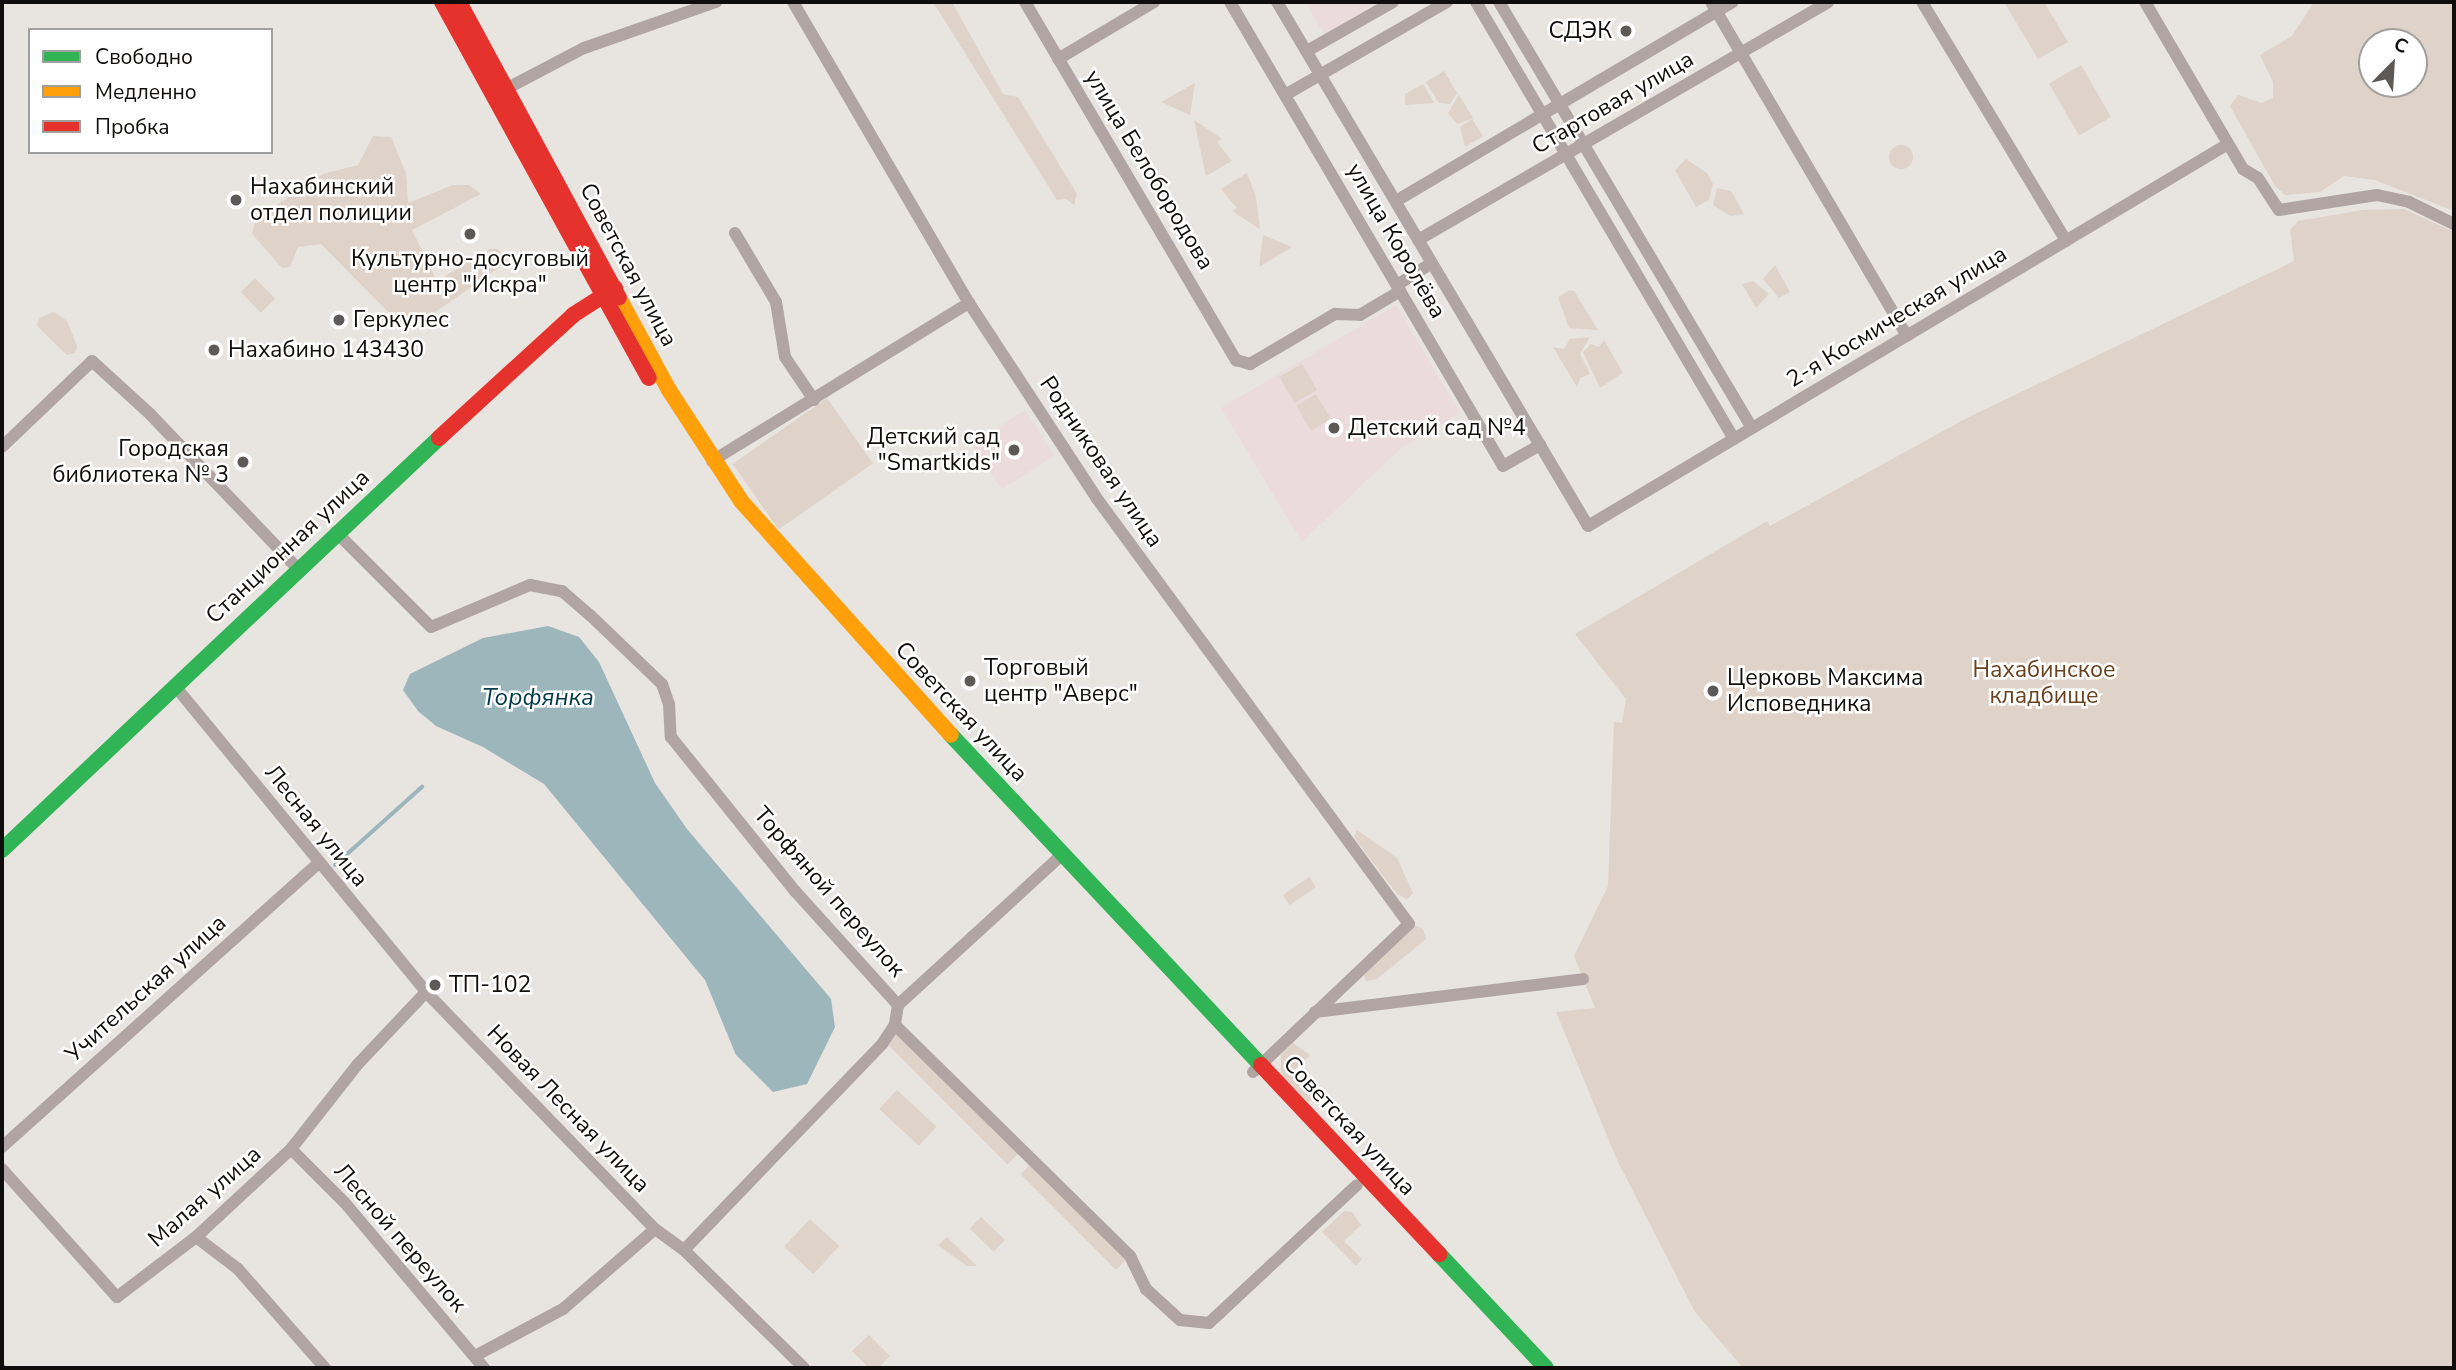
<!DOCTYPE html>
<html>
<head>
<meta charset="utf-8">
<style>
	body { margin:0 }
	#map { position:relative; width:2456px; height:1370px; overflow:hidden; background:#e8e4e0; font-family:"Nunito Sans",sans-serif }
	div>[style] { position:absolute }
	[style*='--x'] { left:calc(var(--x)*1px); top:calc(var(--y)*1px); width:calc(var(--w)*1px); rotate:calc(var(--a)*1deg) }
	.education>* { inset:0; background:#ebdbdc; transform-origin:0 0 }
	.green>* { inset:0; background:#dfd2c8; transform-origin:0 0 }
	.round { border-radius:50% }
	.water>* { inset:0; background:#9cb6bc }
	.stream>* { height:3.5px; margin:-1.75px; padding:0 1.75px; transform-origin:1.75px; border-radius:1.75px; background:#9cb6bc }
	.street>* { height:12px; margin:-6px; padding:0 6px; transform-origin:6px; border-radius:6px; background:#b1a5a4 }
	.fast>* { height:16px; margin:-8px; padding:0 8px; transform-origin:8px; border-radius:8px; background:#30b455 }
	.slow>* { height:16px; margin:-8px; padding:0 8px; transform-origin:8px; border-radius:8px; background:#ff9f0a }
	.jam>* { height:16px; margin:-8px; padding:0 8px; transform-origin:8px; border-radius:8px; background:#e5322d }
	.rail>* { height:3.5px; margin-top:-1.75px; transform-origin:0; background:repeating-linear-gradient(90deg,#a8a29f 0 9px,transparent 0 18px) }
	.dots>* { width:19px; height:19px; translate:-50% -50%; box-sizing:border-box; border:4px solid #fff; border-radius:50% }
	span { translate:-50% -50%; white-space:nowrap; text-align:center; line-height:1.15; -webkit-text-stroke:5px #fff; paint-order:stroke }
	.poi-label { font-size:23px; color:#100e0c }
	.right { translate:-100% -50%; text-align:right }
	.left { translate:0 -50%; text-align:left }
	.street-label { font-size:23px; color:#100e0c }
	.park-label { font-size:23px; color:#69411e }
	.water-label { font-size:24px; color:#003c48; font-style:italic }
	.frame { position:absolute; inset:0; border:4px solid #100e0c; pointer-events:none }
	.legend { position:absolute; left:28px; top:28px; width:245px; height:126px; box-sizing:border-box; background:#fff; border:2px solid #9f9f9e; margin:0; padding:9px 12px; list-style:none; font-size:21px; color:#100e0c }
	.legend li { display:flex; align-items:center; gap:14px; height:35px }
	.legend b { width:35px; border:2px solid #9f9f9e }
	.north { position:absolute; left:2358px; top:28px; width:70px; height:70px; box-sizing:border-box; background:#fff; border:2px solid #9f9f9e; border-radius:50%; rotate:24deg; font-size:19px; font-weight:700; line-height:28px; text-align:center; color:#100e0c }
	.north::after { content:''; display:block; margin:auto; width:24px; height:32px; background:#5c5956; clip-path:polygon(50% 0,100% 100%,50% 72%,0 100%) }
</style>
</head>
<body>
<div id="map">
	<div class="education">
		<div style="clip-path:polygon(1305px 2px,1378px 2px,1324px 34px)"></div>
		<div style="clip-path:polygon(1396px 305px,1460px 413px,1401px 448px,1302px 542px,1221px 408px)"></div>
		<div style="left:1025px;top:410px;width:54px;height:63px;rotate:57deg"></div>
	</div>
	<div class="green">
		<div style="clip-path:polygon(933px 2px,952px 2px,1003px 94px,1018px 97px,1077px 194px,1074px 205px,1066px 199px,1057px 200px)"></div>
		<div style="clip-path:polygon(2004px 2px,2044px 2px,2068px 42px,2038px 59px)"></div>
		<div style="clip-path:polygon(evenodd,2314px 2px,2454px 2px,2454px 211px,2375px 180px,2344px 176px,2320px 192px,2285px 195px,2275px 186px,2230px 106px,2238px 95px,2261px 103px,2273px 98px,2273px 82px,2260px 55px,2292px 36px,2314px 2px,2372px 42px,2414px 42px,2414px 84px,2372px 84px,2372px 42px)"></div>
		<div style="left:2081px;top:65px;width:60px;height:37px;rotate:60deg"></div>
		<div style="clip-path:polygon(1444px 71px,1457px 93px,1450px 104px,1439px 103px,1426px 82px)"></div>
		<div style="clip-path:polygon(1195px 83px,1190px 115px,1161px 102px)"></div>
		<div style="clip-path:polygon(1423px 84px,1434px 103px,1405px 105px,1405px 94px)"></div>
		<div style="clip-path:polygon(1459px 95px,1473px 118px,1457px 124px,1448px 113px)"></div>
		<div style="clip-path:polygon(1472px 119px,1483px 136px,1465px 147px,1460px 127px)"></div>
		<div style="clip-path:polygon(1194px 120px,1222px 139px,1217px 142px,1232px 161px,1206px 176px)"></div>
		<div style="clip-path:polygon(373px 136px,391px 137px,406px 173px,408px 203px,453px 185px,469px 185px,481px 194px,412px 230px,437px 281px,490px 249px,498px 249px,507px 262px,411px 329px,403px 327px,321px 244px,298px 247px,290px 267px,282px 268px,252px 234px,256px 219px,323px 174px,358px 165px)"></div>
		<div class="round" style="left:1889px;top:145px;width:24px;height:24px"></div>
		<div style="clip-path:polygon(1686px 159px,1707px 173px,1713px 184px,1709px 200px,1696px 207px,1675px 170px)"></div>
		<div style="clip-path:polygon(1247px 173px,1256px 197px,1260px 229px,1232px 211px,1237px 208px,1221px 189px)"></div>
		<div style="clip-path:polygon(1717px 188px,1731px 191px,1744px 214px,1730px 216px,1713px 205px)"></div>
		<div style="clip-path:polygon(2404px 209px,2454px 232px,2454px 1368px,1743px 1368px,1695px 1312px,1617px 1160px,1556px 1012px,1595px 1008px,1574px 956px,1608px 886px,1614px 722px,1622px 723px,1626px 699px,1575px 634px,1767px 521px,1770px 526px,1967px 418px,2294px 261px,2290px 230px,2298px 221px,2363px 210px)"></div>
		<div style="clip-path:polygon(1263px 235px,1292px 247px,1259px 267px)"></div>
		<div style="clip-path:polygon(1775px 265px,1790px 292px,1779px 298px,1763px 279px)"></div>
		<div style="left:255px;top:278px;width:29px;height:20px;rotate:46deg"></div>
		<div style="clip-path:polygon(1753px 281px,1769px 294px,1756px 308px,1742px 284px)"></div>
		<div style="clip-path:polygon(1570px 290px,1574px 291px,1598px 330px,1569px 328px,1558px 297px)"></div>
		<div style="clip-path:polygon(54px 312px,67px 321px,77px 346px,75px 353px,67px 355px,37px 326px,39px 318px)"></div>
		<div style="clip-path:polygon(1590px 337px,1580px 354px,1590px 374px,1580px 378px,1577px 387px,1553px 347px,1564px 349px,1570px 339px)"></div>
		<div style="clip-path:polygon(1604px 340px,1623px 373px,1600px 388px,1583px 352px,1591px 344px,1599px 347px)"></div>
		<div style="left:1302px;top:364px;width:30px;height:26px;rotate:60deg"></div>
		<div style="left:1316px;top:394px;width:29px;height:23px;rotate:59deg"></div>
		<div style="left:827px;top:398px;width:80px;height:115px;rotate:55deg"></div>
		<div style="clip-path:polygon(1357px 830px,1397px 858px,1413px 893px,1407px 899px,1397px 894px,1354px 837px)"></div>
		<div style="left:1309px;top:877px;width:12px;height:32px;rotate:55deg"></div>
		<div style="clip-path:polygon(1416px 926px,1423px 929px,1426px 939px,1377px 979px,1366px 981px,1364px 975px)"></div>
		<div style="left:898px;top:1032px;width:171px;height:16px;rotate:45deg"></div>
		<div style="clip-path:polygon(1293px 1043px,1310px 1055px,1291px 1073px,1314px 1098px,1309px 1102px,1281px 1077px,1281px 1055px)"></div>
		<div style="left:897px;top:1090px;width:54px;height:26px;rotate:43deg"></div>
		<div style="left:1032px;top:1163px;width:135px;height:16px;rotate:45deg"></div>
		<div style="clip-path:polygon(1344px 1211px,1352px 1212px,1361px 1225px,1344px 1241px,1362px 1259px,1356px 1266px,1322px 1232px)"></div>
		<div style="left:981px;top:1217px;width:33px;height:16px;rotate:44deg"></div>
		<div style="left:810px;top:1219px;width:40px;height:38px;rotate:43deg"></div>
		<div style="clip-path:polygon(947px 1237px,977px 1266px,967px 1266px,938px 1245px)"></div>
		<div style="clip-path:polygon(869px 1335px,890px 1356px,878px 1368px,869px 1368px,852px 1351px)"></div>
	</div>
	<div class="water">
		<div style="clip-path:polygon(548px 626px,579px 637px,599px 662px,655px 783px,687px 829px,831px 999px,835px 1027px,807px 1084px,773px 1092px,736px 1055px,705px 980px,544px 784px,483px 747px,436px 726px,418px 711px,403px 690px,410px 674px,483px 638px)"></div>
	</div>
	<div class="stream">
		<div style="--x:335;--y:865;--w:117;--a:-41.9"></div>
	</div>
	<div class="street">
		<div style="--x:793;--y:2;--w:349;--a:59.7"></div>
		<div style="--x:969;--y:303;--w:235;--a:56.8"></div>
		<div style="--x:1098;--y:500;--w:526;--a:53.74"></div>
		<div style="--x:1409;--y:924;--w:215;--a:136.5"></div>
		<div style="--x:1025;--y:2;--w:416;--a:59.5"></div>
		<div style="--x:1236;--y:360;--w:15;--a:16"></div>
		<div style="--x:1250;--y:364;--w:99;--a:-30.5"></div>
		<div style="--x:1335;--y:314;--w:25;--a:2"></div>
		<div style="--x:1360;--y:315;--w:47;--a:-31"></div>
		<div style="--x:1230;--y:2;--w:538;--a:59.53"></div>
		<div style="--x:1503;--y:466;--w:43;--a:-29.6"></div>
		<div style="--x:1277;--y:2;--w:609;--a:59.31"></div>
		<div style="--x:1588;--y:526;--w:745;--a:-30.83"></div>
		<div style="--x:1476;--y:2;--w:507;--a:59.44"></div>
		<div style="--x:1499;--y:2;--w:495;--a:59.3"></div>
		<div style="--x:1711;--y:2;--w:387;--a:59.6"></div>
		<div style="--x:1922;--y:2;--w:279;--a:58.9"></div>
		<div style="--x:2145;--y:2;--w:194;--a:59.6"></div>
		<div style="--x:2243;--y:169;--w:17;--a:31"></div>
		<div style="--x:2258;--y:178;--w:38;--a:57"></div>
		<div style="--x:2279;--y:210;--w:99;--a:-8.7"></div>
		<div style="--x:2377;--y:195;--w:33;--a:12"></div>
		<div style="--x:2409;--y:202;--w:50;--a:26.1"></div>
		<div style="--x:1307;--y:51;--w:99;--a:-29.7"></div>
		<div style="--x:1058;--y:59;--w:112;--a:-30.7"></div>
		<div style="--x:502;--y:91;--w:93;--a:-27.7"></div>
		<div style="--x:584;--y:48;--w:140;--a:-19.2"></div>
		<div style="--x:1285;--y:95;--w:187;--a:-29.9"></div>
		<div style="--x:1396;--y:201;--w:391;--a:-30.6"></div>
		<div style="--x:735;--y:233;--w:80;--a:59.3"></div>
		<div style="--x:776;--y:302;--w:56;--a:80.7"></div>
		<div style="--x:785;--y:357;--w:52;--a:56"></div>
		<div style="--x:1418;--y:240;--w:474;--a:-30.1"></div>
		<div style="--x:1397;--y:285;--w:41;--a:-32.2"></div>
		<div style="--x:2;--y:447;--w:124;--a:-43.7"></div>
		<div style="--x:92;--y:361;--w:79;--a:42.4"></div>
		<div style="--x:150;--y:414;--w:213;--a:46.3"></div>
		<div style="--x:712;--y:461;--w:302;--a:-31.6"></div>
		<div style="--x:336;--y:532;--w:134;--a:45"></div>
		<div style="--x:431;--y:627;--w:108;--a:-23"></div>
		<div style="--x:530;--y:585;--w:33;--a:11"></div>
		<div style="--x:562;--y:591;--w:37;--a:41"></div>
		<div style="--x:590;--y:615;--w:100;--a:43.8"></div>
		<div style="--x:662;--y:684;--w:21;--a:71"></div>
		<div style="--x:669;--y:704;--w:33;--a:87"></div>
		<div style="--x:671;--y:737;--w:198;--a:51.2"></div>
		<div style="--x:795;--y:891;--w:154;--a:47.9"></div>
		<div style="--x:898;--y:1005;--w:20;--a:99"></div>
		<div style="--x:895;--y:1025;--w:330;--a:44.5"></div>
		<div style="--x:1130;--y:1256;--w:37;--a:64"></div>
		<div style="--x:1146;--y:1289;--w:46;--a:42.4"></div>
		<div style="--x:1180;--y:1320;--w:29;--a:6"></div>
		<div style="--x:1209;--y:1323;--w:202;--a:-43"></div>
		<div style="--x:175;--y:686;--w:396;--a:50.6"></div>
		<div style="--x:426;--y:992;--w:330;--a:46"></div>
		<div style="--x:655;--y:1229;--w:36;--a:36"></div>
		<div style="--x:684;--y:1250;--w:168;--a:44.5"></div>
		<div style="--x:898;--y:1005;--w:224;--a:-42.5"></div>
		<div style="--x:1315;--y:1012;--w:270;--a:-7"></div>
		<div style="--x:2;--y:1147;--w:425;--a:-41.9"></div>
		<div style="--x:291;--y:1149;--w:76;--a:45"></div>
		<div style="--x:345;--y:1203;--w:216;--a:49.9"></div>
		<div style="--x:2;--y:1169;--w:172;--a:48.1"></div>
		<div style="--x:117;--y:1297;--w:99;--a:-37.2"></div>
		<div style="--x:196;--y:1237;--w:129;--a:-42.8"></div>
		<div style="--x:291;--y:1149;--w:107;--a:-51.8"></div>
		<div style="--x:357;--y:1065;--w:100;--a:-46.6"></div>
		<div style="--x:196;--y:1237;--w:53;--a:37.3"></div>
		<div style="--x:238;--y:1269;--w:132;--a:48.7"></div>
		<div style="--x:684;--y:1250;--w:286;--a:-46.1"></div>
		<div style="--x:882;--y:1044;--w:23;--a:-56"></div>
		<div style="--x:475;--y:1356;--w:100;--a:-28.1"></div>
		<div style="--x:563;--y:1309;--w:122;--a:-41"></div>
	</div>
	<div class="fast">
		<div style="--x:951;--y:735;--w:453;--a:46.8"></div>
		<div style="--x:2;--y:850;--w:601;--a:-43.31"></div>
		<div style="--x:1439;--y:1254;--w:156;--a:46.8"></div>
	</div>
	<div class="slow">
		<div style="--x:619;--y:298;--w:105;--a:61.5"></div>
		<div style="--x:669;--y:390;--w:132;--a:57"></div>
		<div style="--x:741;--y:501;--w:314;--a:48.1"></div>
	</div>
	<div class="jam">
		<div style="--x:442;--y:2;--w:429;--a:61.2"></div>
		<div style="--x:459;--y:2;--w:336;--a:61.6"></div>
		<div style="--x:439;--y:438;--w:182;--a:-42.5"></div>
		<div style="--x:573;--y:315;--w:50;--a:-32.7"></div>
		<div style="--x:1261;--y:1065;--w:260;--a:46.7"></div>
	</div>
	<div class="rail">
		<div style="--x:2;--y:1365;--w:4;--a:45"></div>
	</div>
	<div class="dots">
		<div style="left:1626px;top:31px;background:#5c5956"></div>
		<div style="left:236px;top:200px;background:#5c5956"></div>
		<div style="left:470px;top:234px;background:#5c5956"></div>
		<div style="left:339px;top:320px;background:#5c5956"></div>
		<div style="left:214px;top:350px;background:#5c5956"></div>
		<div style="left:1334px;top:428px;background:#5c5956"></div>
		<div style="left:1014px;top:450px;background:#5c5956"></div>
		<div style="left:243px;top:462px;background:#5c5956"></div>
		<div style="left:970px;top:681px;background:#5c5956"></div>
		<div style="left:1713px;top:691px;background:#5c5956"></div>
		<div style="left:435px;top:985px;background:#5c5956"></div>
	</div>
	<div class="poi-label">
		<span class="right" style="left:1612px;top:31px">СДЭК</span>
		<span class="left" style="left:250px;top:200px">Нахабинский<br>отдел полиции</span>
		<span style="left:470px;top:272px">Культурно-досуговый<br>центр "Искра"</span>
		<span class="left" style="left:353px;top:320px">Геркулес</span>
		<span class="left" style="left:228px;top:350px">Нахабино 143430</span>
		<span class="left" style="left:1348px;top:428px">Детский сад №4</span>
		<span class="right" style="left:1000px;top:450px">Детский сад<br>"Smartkids"</span>
		<span class="right" style="left:229px;top:462px">Городская<br>библиотека № 3</span>
		<span class="left" style="left:984px;top:681px">Торговый<br>центр "Аверс"</span>
		<span class="left" style="left:1727px;top:691px">Церковь Максима<br>Исповедника</span>
		<span class="left" style="left:449px;top:985px">ТП-102</span>
	</div>
	<div class="street-label">
		<span style="left:1613px;top:103px;rotate:-30deg">Стартовая улица</span>
		<span style="left:1149px;top:170px;rotate:59deg">улица Белобородова</span>
		<span style="left:1396px;top:241px;rotate:60deg">улица Королёва</span>
		<span style="left:628px;top:265px;rotate:62deg">Советская улица</span>
		<span style="left:1897px;top:317px;rotate:-31deg">2-я Космическая улица</span>
		<span style="left:1101px;top:462px;rotate:56deg">Родниковая улица</span>
		<span style="left:288px;top:547px;rotate:-43deg">Станционная улица</span>
		<span style="left:961px;top:712px;rotate:47deg">Советская улица</span>
		<span style="left:316px;top:826px;rotate:51deg">Лесная улица</span>
		<span style="left:829px;top:892px;rotate:49deg">Торфяной переулок</span>
		<span style="left:146px;top:989px;rotate:-42deg">Учительская улица</span>
		<span style="left:568px;top:1109px;rotate:46deg">Новая Лесная улица</span>
		<span style="left:1349px;top:1126px;rotate:47deg">Советская улица</span>
		<span style="left:205px;top:1197px;rotate:-41deg">Малая улица</span>
		<span style="left:400px;top:1238px;rotate:49deg">Лесной переулок</span>
	</div>
	<div class="park-label">
		<span style="left:2044px;top:683px">Нахабинское<br>кладбище</span>
	</div>
	<div class="water-label">
		<span style="left:538px;top:698px">Торфянка</span>
	</div>
	<div class="frame"></div>
	<ul class="legend">
	<li><b style="height:9px;background:#30b455"></b>Свободно</li>
	<li><b style="height:9px;background:#ff9f0a"></b>Медленно</li>
	<li><b style="height:9px;background:#e5322d"></b>Пробка</li>
	</ul>
	<div class="north">С</div>
</div>
</body>
</html>
